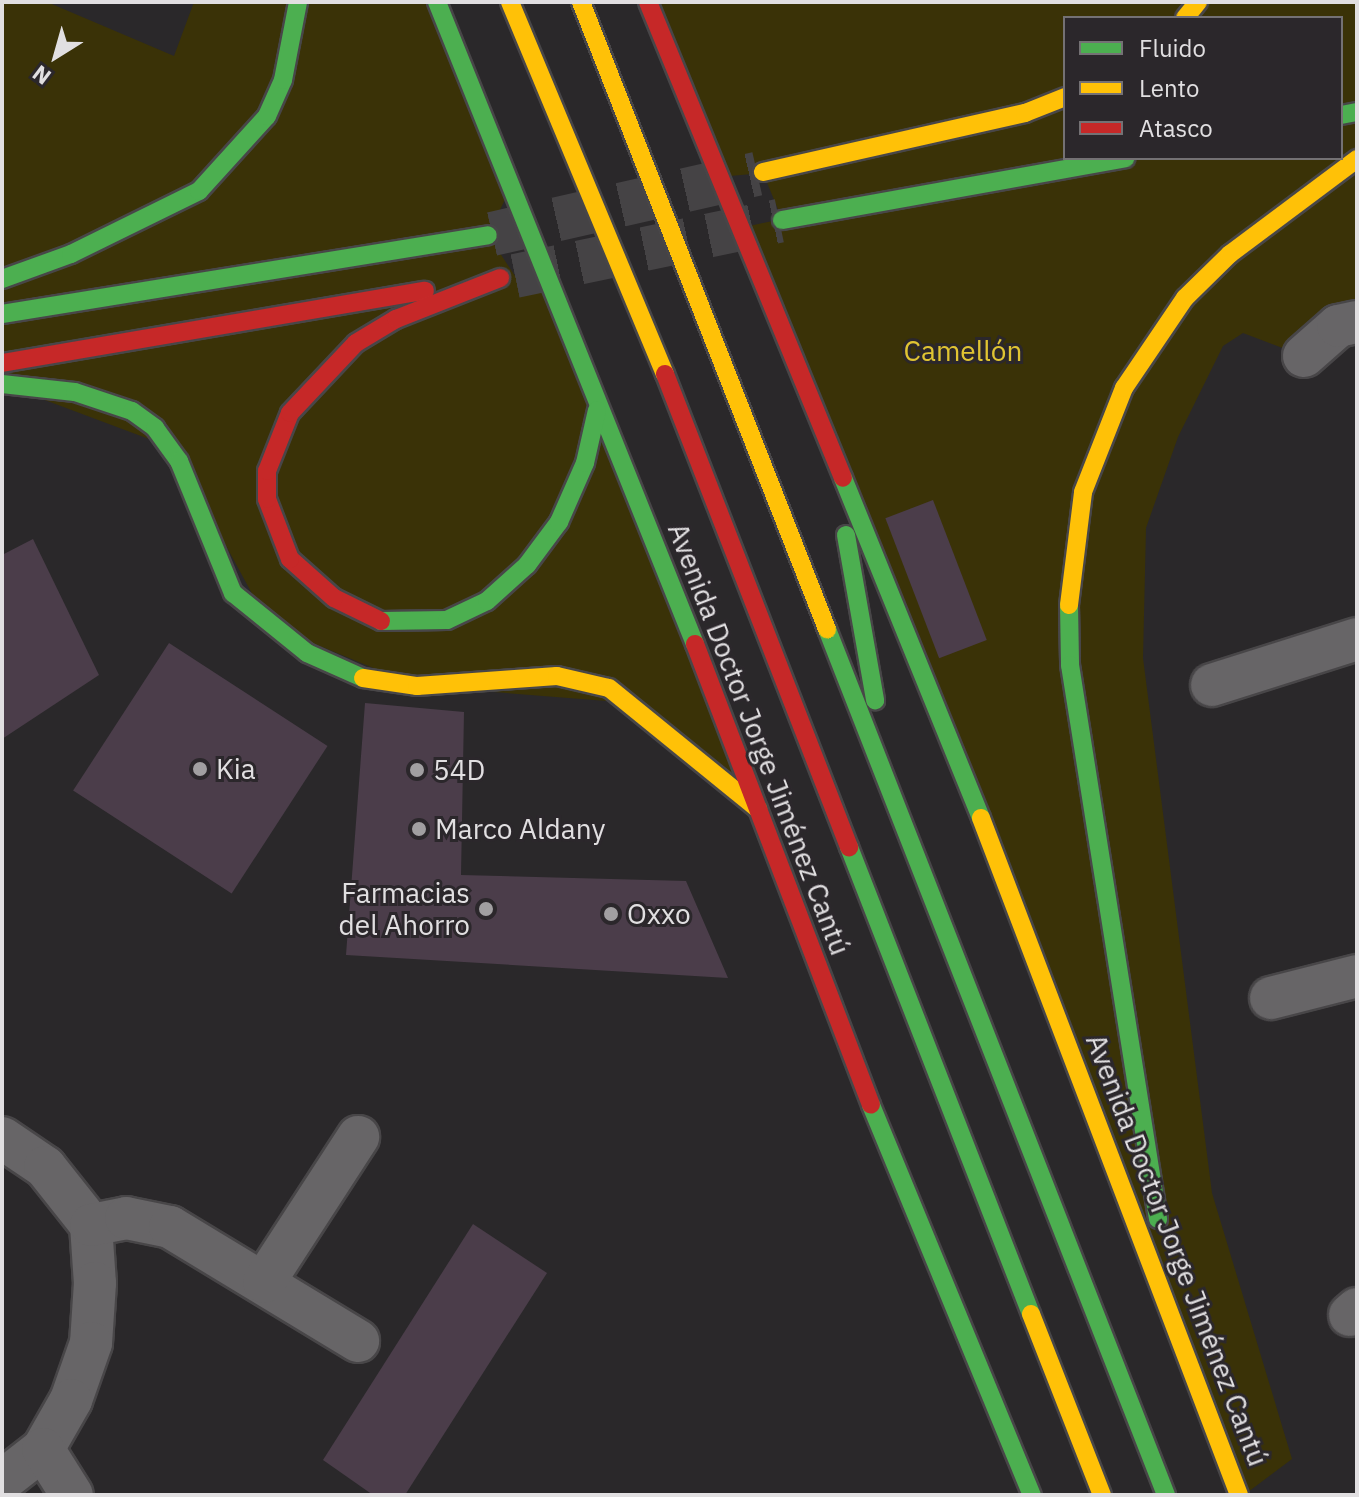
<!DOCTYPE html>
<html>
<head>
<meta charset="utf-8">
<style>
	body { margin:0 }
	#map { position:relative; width:1359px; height:1497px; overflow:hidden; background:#2a282a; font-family:"IBM Plex Sans",sans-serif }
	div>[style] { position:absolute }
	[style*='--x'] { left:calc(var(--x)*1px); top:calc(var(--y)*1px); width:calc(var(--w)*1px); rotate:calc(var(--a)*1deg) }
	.green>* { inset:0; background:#3a3207 }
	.building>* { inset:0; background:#4b3d4a; transform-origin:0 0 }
	.secondary-tunnel>* { height:44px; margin-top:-22px; transform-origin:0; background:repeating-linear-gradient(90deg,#454345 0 44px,transparent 0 66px) }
	.roads { filter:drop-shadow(2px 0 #484648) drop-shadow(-2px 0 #484648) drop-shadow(0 2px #484648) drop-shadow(0 -2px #484648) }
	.street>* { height:42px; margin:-21px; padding:0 21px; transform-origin:21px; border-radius:21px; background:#676567 }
	.fast>* { height:18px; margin:-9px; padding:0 9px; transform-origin:9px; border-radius:9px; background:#4caf50 }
	.slow>* { height:18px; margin:-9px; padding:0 9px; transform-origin:9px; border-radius:9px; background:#ffc107 }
	.jam>* { height:18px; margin:-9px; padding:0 9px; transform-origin:9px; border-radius:9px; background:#c62828 }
	.dots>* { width:22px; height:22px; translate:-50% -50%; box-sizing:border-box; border:4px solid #2b272b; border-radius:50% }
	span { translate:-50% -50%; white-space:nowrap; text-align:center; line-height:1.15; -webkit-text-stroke:6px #2b272b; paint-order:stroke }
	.park-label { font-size:28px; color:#e0c432 }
	.street-label { font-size:28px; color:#e1dfe1 }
	.poi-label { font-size:28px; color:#e1dfe1 }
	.left { translate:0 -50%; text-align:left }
	.right { translate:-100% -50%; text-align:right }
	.frame { position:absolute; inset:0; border:4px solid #e1dfe1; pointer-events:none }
	.legend { position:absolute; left:1063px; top:16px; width:280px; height:144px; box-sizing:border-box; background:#2b272b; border:2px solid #747174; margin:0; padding:10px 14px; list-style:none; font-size:24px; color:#e1dfe1 }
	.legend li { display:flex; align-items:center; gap:16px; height:40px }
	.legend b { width:40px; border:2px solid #747174 }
	.north { position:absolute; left:16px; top:16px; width:80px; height:80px; -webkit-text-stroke:6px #2b272b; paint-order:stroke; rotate:217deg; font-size:22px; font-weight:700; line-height:32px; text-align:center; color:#e1dfe1 }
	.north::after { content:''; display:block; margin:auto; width:28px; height:36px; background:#e1dfe1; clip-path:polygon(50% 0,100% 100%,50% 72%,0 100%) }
</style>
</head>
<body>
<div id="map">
	<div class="green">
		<div style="clip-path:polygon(2px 2px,47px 2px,174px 56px,194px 2px,437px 2px,511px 187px,488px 235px,515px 276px,553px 293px,758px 809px,632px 703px,417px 686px,269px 625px,173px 448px,2px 384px)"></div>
		<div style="clip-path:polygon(evenodd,648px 2px,1357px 2px,1357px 322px,1304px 356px,1243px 333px,1223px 346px,1178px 437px,1146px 528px,1143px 658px,1212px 1193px,1292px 1459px,1244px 1495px,740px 228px,782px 219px,763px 173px,719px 177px,648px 2px,1065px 18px,1341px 18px,1341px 158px,1065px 158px,1065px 18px)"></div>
	</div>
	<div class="building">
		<div style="left:933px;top:500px;width:150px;height:51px;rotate:69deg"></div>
		<div style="clip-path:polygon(33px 539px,99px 675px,2px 739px,2px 555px)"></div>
		<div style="left:169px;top:643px;width:189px;height:176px;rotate:33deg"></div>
		<div style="clip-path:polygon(365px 703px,464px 712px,461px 875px,686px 881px,728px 978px,346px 955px)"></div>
		<div style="clip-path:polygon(473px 1224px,547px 1273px,405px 1495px,373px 1495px,323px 1460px)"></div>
	</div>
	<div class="secondary-tunnel">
		<div style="--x:492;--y:234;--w:272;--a:-12.8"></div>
		<div style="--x:515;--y:276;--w:270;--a:-11.8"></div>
	</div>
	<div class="roads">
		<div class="street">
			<div style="--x:1304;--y:356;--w:45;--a:-41.4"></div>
			<div style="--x:1338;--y:326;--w:19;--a:-12"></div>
			<div style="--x:1212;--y:685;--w:152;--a:-17.6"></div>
			<div style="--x:1271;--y:998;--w:89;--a:-14.3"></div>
			<div style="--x:2;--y:1138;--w:52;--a:34"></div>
			<div style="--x:45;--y:1167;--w:74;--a:51.6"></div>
			<div style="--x:91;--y:1225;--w:58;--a:86.1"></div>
			<div style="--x:95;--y:1283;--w:60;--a:93.8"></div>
			<div style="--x:91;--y:1343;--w:60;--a:109.3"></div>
			<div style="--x:71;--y:1400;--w:56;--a:119.7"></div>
			<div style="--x:43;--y:1449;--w:52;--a:142"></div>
			<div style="--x:91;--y:1225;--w:36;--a:-11"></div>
			<div style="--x:126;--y:1218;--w:45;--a:11.6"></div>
			<div style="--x:170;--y:1227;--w:220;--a:31.2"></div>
			<div style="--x:264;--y:1282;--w:173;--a:-57"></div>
			<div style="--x:1350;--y:1315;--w:9;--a:-41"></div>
			<div style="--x:43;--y:1449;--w:54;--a:57.8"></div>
		</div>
		<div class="fast">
			<div style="--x:437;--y:2;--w:692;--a:68.11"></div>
			<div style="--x:1341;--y:115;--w:16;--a:-11"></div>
			<div style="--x:782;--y:220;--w:349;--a:-10.2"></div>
			<div style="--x:2;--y:279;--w:73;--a:-19.9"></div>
			<div style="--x:71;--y:254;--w:143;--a:-26.2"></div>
			<div style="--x:199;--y:191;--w:101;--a:-47.8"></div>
			<div style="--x:267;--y:116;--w:39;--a:-66"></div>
			<div style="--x:283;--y:80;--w:79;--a:-79.1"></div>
			<div style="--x:2;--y:314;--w:492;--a:-9.2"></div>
			<div style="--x:2;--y:384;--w:73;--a:6.3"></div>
			<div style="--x:75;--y:392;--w:60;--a:18.4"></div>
			<div style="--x:132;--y:411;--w:29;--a:36"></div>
			<div style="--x:155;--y:428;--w:41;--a:54"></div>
			<div style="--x:179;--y:461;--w:143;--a:67.8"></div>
			<div style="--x:233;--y:593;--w:95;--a:39"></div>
			<div style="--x:307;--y:653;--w:61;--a:24.1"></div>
			<div style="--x:843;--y:478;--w:367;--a:67.9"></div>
			<div style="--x:846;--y:535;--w:168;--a:80"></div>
			<div style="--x:1069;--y:605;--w:60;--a:89"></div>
			<div style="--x:1070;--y:665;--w:561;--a:80.97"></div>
			<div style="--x:381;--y:621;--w:66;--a:-0.9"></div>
			<div style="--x:447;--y:620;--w:44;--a:-25.4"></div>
			<div style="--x:487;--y:601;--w:54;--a:-42"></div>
			<div style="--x:527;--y:565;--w:54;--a:-53.3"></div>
			<div style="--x:559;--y:522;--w:64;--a:-66.2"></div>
			<div style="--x:585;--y:463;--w:54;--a:-77.2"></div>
			<div style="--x:827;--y:629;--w:930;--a:68.62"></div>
			<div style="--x:849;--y:847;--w:501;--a:68.71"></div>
			<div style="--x:871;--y:1105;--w:422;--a:67.6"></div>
		</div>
		<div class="slow">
			<div style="--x:510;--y:2;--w:403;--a:67.4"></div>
			<div style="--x:581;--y:2;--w:674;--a:68.58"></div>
			<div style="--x:1185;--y:18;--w:21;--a:-51"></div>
			<div style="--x:763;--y:172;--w:269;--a:-12.7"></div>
			<div style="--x:1025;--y:113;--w:43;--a:-21.8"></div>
			<div style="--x:1069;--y:605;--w:114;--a:-82.9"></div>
			<div style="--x:1083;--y:492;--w:112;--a:-68.5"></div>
			<div style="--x:1124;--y:388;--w:109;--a:-55.9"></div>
			<div style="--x:1185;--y:298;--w:63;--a:-44.4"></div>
			<div style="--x:1230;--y:254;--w:159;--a:-36.8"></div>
			<div style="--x:363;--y:678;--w:55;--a:8.4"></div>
			<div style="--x:417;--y:686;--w:140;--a:-4.1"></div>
			<div style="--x:557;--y:676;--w:53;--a:13"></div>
			<div style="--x:609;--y:688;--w:192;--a:39.1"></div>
			<div style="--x:981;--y:818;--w:724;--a:69.14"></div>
			<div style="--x:1031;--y:1314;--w:194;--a:68.6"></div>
		</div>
		<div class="jam">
			<div style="--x:648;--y:2;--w:514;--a:67.72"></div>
			<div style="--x:2;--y:363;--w:429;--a:-9.7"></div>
			<div style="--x:665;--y:374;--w:508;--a:68.74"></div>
			<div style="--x:381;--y:621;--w:52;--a:-153.9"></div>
			<div style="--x:334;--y:598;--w:59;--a:-138.4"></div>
			<div style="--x:290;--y:559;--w:64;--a:-111"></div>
			<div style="--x:267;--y:499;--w:28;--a:-90"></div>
			<div style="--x:267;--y:471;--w:62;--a:-68.4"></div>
			<div style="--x:290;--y:413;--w:96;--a:-46.7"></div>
			<div style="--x:356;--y:343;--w:47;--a:-31"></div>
			<div style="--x:396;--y:319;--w:112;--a:-21.5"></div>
			<div style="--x:695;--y:644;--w:493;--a:69.1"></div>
		</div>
	</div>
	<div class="dots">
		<div style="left:200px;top:769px;background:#a19fa1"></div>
		<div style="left:417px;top:770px;background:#a19fa1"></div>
		<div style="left:419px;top:829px;background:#a19fa1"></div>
		<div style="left:486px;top:909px;background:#a19fa1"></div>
		<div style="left:611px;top:914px;background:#a19fa1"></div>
	</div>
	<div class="park-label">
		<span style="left:963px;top:351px">Camellón</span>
	</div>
	<div class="street-label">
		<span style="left:759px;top:739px;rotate:69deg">Avenida Doctor Jorge Jiménez Cantú</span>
		<span style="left:1177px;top:1250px;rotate:69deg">Avenida Doctor Jorge Jiménez Cantú</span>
	</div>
	<div class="poi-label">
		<span class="left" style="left:216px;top:769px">Kia</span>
		<span class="left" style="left:433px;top:770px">54D</span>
		<span class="left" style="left:435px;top:829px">Marco Aldany</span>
		<span class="right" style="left:470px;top:909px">Farmacias<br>del Ahorro</span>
		<span class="left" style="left:627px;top:914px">Oxxo</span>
	</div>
	<div class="frame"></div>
	<ul class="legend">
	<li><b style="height:10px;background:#4caf50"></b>Fluido</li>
	<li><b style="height:10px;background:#ffc107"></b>Lento</li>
	<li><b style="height:10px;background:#c62828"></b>Atasco</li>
	</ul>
	<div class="north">N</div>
</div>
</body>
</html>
